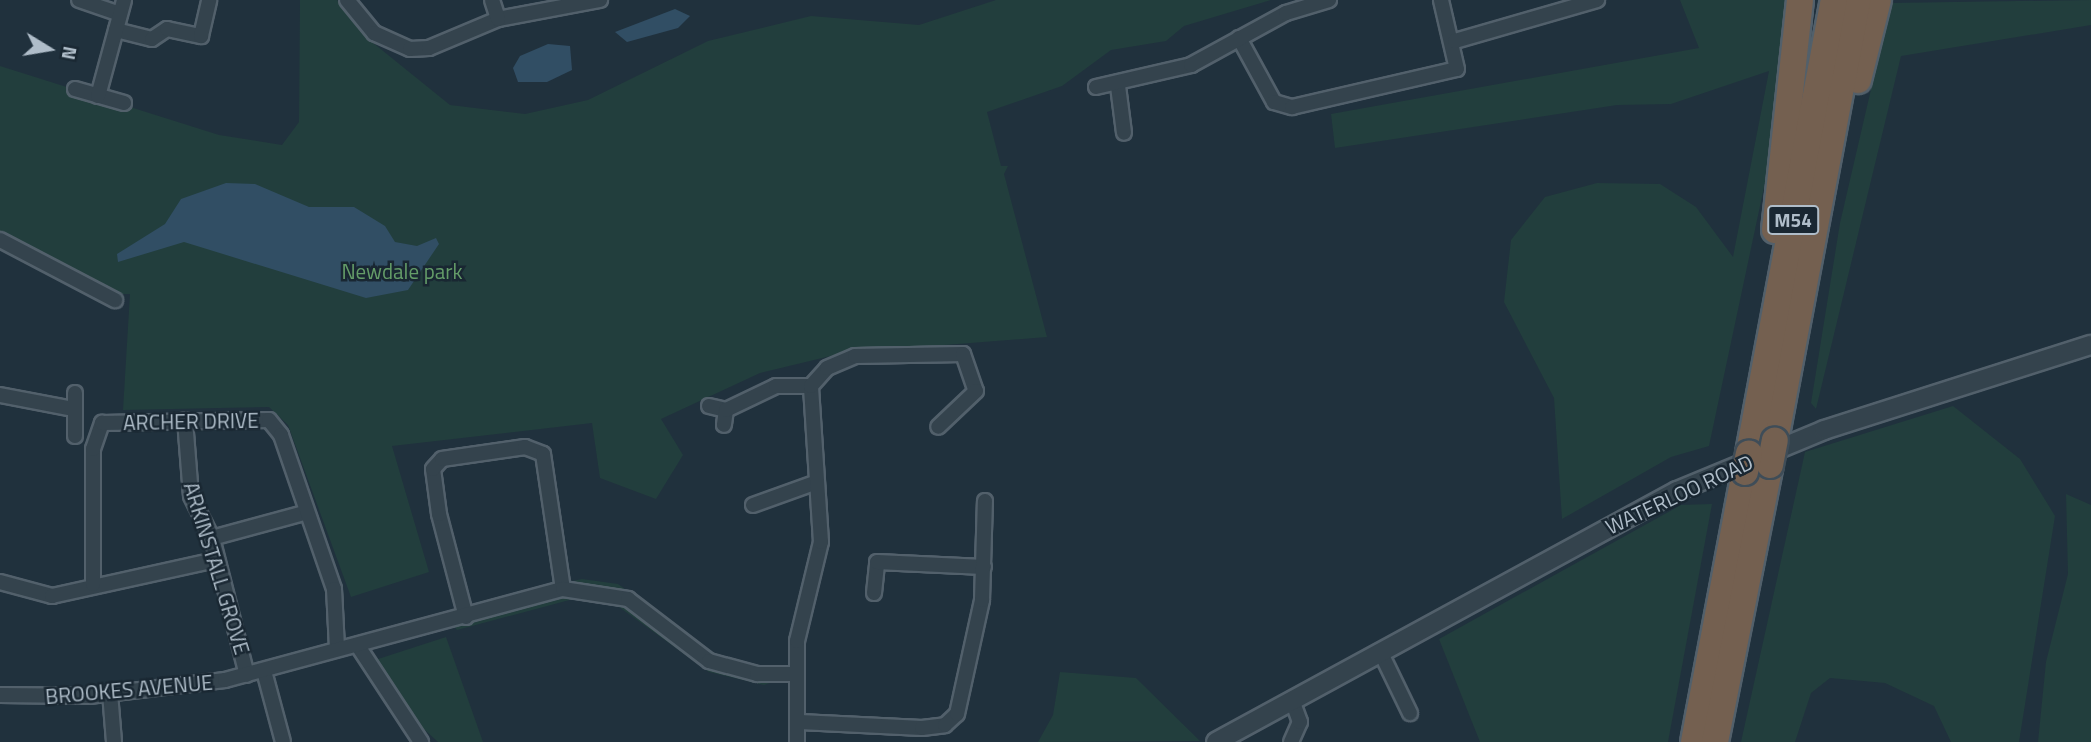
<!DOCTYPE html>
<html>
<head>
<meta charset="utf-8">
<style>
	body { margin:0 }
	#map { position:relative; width:2091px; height:742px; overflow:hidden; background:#20313d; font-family:"Titillium Web",sans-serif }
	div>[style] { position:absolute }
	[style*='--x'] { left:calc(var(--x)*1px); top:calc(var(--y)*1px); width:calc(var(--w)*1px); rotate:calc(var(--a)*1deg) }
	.green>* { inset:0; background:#223e3d }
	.water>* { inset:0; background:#314e64 }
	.roads { filter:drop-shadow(2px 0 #52606b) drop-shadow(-2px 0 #52606b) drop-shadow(0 2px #52606b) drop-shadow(0 -2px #52606b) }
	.minor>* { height:14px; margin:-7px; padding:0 7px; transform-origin:7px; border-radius:7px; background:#34434d }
	.tertiary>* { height:18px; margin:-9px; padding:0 9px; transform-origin:9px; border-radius:9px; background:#34434d }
	.motorway>* { height:26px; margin:-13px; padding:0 13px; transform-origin:13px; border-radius:13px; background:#746050 }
	.bridges { filter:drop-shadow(2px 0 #3f4d58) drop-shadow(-2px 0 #3f4d58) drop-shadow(0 2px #3f4d58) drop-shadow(0 -2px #3f4d58) }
	.motorway-bridge>* { height:26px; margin:-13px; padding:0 13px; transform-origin:13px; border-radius:13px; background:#746050 }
	span { translate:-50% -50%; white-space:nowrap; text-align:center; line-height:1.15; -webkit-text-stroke:5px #192732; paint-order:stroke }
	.shield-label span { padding:2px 5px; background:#192732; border:2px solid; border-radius:5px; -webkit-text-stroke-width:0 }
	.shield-label { font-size:19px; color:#afbdc9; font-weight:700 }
	.park-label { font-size:21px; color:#649c68 }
	.street-label { font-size:21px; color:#afbdc9 }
	.north { position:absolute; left:14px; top:14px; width:70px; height:70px; -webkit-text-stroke:5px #192732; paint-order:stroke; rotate:101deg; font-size:19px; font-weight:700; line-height:28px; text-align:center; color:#afbdc9 }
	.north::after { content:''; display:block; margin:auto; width:24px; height:32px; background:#afbdc9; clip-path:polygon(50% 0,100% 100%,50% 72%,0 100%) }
</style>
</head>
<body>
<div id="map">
	<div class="green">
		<div style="clip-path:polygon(300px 0,337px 0,372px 42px,450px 105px,525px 114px,588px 100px,708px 41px,811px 16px,919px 25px,996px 0,1271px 0,1184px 26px,1166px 41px,1111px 50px,1062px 86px,987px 112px,1001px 166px,1008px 166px,1004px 174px,1047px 337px,843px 353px,760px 373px,661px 419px,683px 455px,656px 499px,600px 478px,592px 423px,392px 446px,429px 572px,351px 597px,288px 425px,269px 407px,123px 410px,130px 294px,114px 294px,0 234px,0 66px,219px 135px,282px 145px,299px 122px)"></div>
		<div style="clip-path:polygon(1680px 0,1789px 0,1770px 159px,1709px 446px,1671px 457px,1562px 519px,1554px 398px,1504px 302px,1511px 240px,1545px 197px,1597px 183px,1660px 184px,1696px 207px,1733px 257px,1769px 71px,1671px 104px,1617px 105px,1335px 148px,1331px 114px,1699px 48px)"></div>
		<div style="clip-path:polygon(2091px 0,2091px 25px,1901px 56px,1816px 409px,1811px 403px,1840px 223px,1891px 3px)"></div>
		<div style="clip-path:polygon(1953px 406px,2020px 459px,2055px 516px,2019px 742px,1951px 742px,1934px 706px,1885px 683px,1830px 678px,1811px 693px,1795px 742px,1741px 742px,1805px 452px)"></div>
		<div style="clip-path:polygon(2066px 494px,2091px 505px,2091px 742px,2038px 742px,2046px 662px,2068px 574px)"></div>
		<div style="clip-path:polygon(1712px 504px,1668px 742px,1480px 742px,1439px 639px,1681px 505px)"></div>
		<div style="clip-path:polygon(582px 579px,618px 584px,712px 652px,787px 677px,764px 685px,709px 672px,615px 604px,577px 598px,457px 630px,451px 622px,464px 609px,499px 597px)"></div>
		<div style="clip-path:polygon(446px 637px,483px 742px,438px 742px,414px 720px,375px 660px)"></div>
		<div style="clip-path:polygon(1060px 672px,1136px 678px,1200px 741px,1038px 742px,1053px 715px)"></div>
	</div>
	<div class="water">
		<div style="clip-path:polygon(675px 9px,690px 16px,678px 28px,627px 42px,615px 32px)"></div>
		<div style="clip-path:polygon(548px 44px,570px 46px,572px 70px,547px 82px,518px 82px,513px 68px,520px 56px)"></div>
		<div style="clip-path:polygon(226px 183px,255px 184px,309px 207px,354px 207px,385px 226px,395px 242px,417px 246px,436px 238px,439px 244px,408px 290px,366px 298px,184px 242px,118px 262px,117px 254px,165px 224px,181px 199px)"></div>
	</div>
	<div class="roads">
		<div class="minor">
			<div style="--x:79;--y:0;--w:43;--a:18.9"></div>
			<div style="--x:347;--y:0;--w:43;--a:50.7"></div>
			<div style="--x:374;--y:33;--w:39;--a:24"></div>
			<div style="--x:410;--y:49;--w:19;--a:-3"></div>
			<div style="--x:429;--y:48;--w:75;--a:-22.8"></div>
			<div style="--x:498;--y:19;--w:104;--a:-10.6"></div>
			<div style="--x:492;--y:0;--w:20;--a:72"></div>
			<div style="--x:116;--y:30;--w:37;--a:14"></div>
			<div style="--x:152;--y:39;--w:18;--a:-34"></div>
			<div style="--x:167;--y:29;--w:35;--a:12"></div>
			<div style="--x:201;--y:36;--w:37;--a:-77"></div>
			<div style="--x:1239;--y:38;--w:73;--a:61.3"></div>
			<div style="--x:1274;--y:102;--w:19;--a:16"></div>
			<div style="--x:1292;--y:107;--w:169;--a:-13"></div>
			<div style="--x:1457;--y:69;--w:71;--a:-103.1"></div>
			<div style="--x:1455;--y:41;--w:148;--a:-16.1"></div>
			<div style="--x:1118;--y:86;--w:47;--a:82.7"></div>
			<div style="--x:1096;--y:87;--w:98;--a:-13"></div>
			<div style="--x:1191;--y:65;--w:108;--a:-28.7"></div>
			<div style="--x:1286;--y:13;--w:45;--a:-16.8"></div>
			<div style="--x:75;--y:89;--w:51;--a:15.9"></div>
			<div style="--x:98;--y:96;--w:99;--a:-74.8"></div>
			<div style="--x:0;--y:240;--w:130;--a:27.6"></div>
			<div style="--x:0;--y:395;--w:74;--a:10.9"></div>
			<div style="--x:709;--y:406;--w:17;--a:13"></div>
			<div style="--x:726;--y:410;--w:15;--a:98"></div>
			<div style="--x:726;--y:410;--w:55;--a:-25.6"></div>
			<div style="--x:776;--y:386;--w:35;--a:0"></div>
			<div style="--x:185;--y:420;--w:76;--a:85.5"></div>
			<div style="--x:191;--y:496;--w:47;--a:63.4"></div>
			<div style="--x:212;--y:538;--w:141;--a:75.7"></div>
			<div style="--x:75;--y:436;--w:43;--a:-90"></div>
			<div style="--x:753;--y:505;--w:68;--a:-19.8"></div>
			<div style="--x:212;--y:538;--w:95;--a:-15.2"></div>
			<div style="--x:0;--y:582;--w:54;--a:15.1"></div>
			<div style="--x:52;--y:596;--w:168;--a:-12.4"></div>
			<div style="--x:93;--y:584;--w:135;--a:-90"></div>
			<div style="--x:93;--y:449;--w:28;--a:-71"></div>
			<div style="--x:102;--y:423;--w:167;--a:-1"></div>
			<div style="--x:269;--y:420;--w:19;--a:51"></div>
			<div style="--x:281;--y:435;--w:163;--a:71"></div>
			<div style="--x:334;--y:589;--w:60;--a:87.1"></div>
			<div style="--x:874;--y:593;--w:31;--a:-84"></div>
			<div style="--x:877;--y:562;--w:107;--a:2.7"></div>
			<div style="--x:466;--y:617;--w:106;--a:-104.7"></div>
			<div style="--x:439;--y:514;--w:45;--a:-97.6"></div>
			<div style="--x:433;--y:469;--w:13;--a:-48"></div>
			<div style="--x:442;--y:459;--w:84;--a:-8.2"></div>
			<div style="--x:525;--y:447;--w:19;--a:21"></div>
			<div style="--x:543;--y:454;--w:136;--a:81.6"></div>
			<div style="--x:358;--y:646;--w:115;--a:56.7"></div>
			<div style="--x:1380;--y:651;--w:69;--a:64.2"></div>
			<div style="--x:264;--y:671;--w:73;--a:75"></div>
			<div style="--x:110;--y:693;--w:49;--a:85.3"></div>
			<div style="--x:0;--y:695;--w:89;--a:0.6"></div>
			<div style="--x:89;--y:696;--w:137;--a:-6.7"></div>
			<div style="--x:225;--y:680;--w:350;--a:-15.1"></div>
			<div style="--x:563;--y:589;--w:66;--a:8.7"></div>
			<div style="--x:628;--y:599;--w:102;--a:37.4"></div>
			<div style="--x:709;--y:661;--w:50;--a:15.2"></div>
			<div style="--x:757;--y:674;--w:39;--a:0"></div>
			<div style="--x:800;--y:722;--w:122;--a:2.8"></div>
			<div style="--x:922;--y:728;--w:23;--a:-7"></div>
			<div style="--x:945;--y:725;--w:16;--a:-43"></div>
			<div style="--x:957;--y:714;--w:117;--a:-77.6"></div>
			<div style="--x:982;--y:600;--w:99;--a:-88.3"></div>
			<div style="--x:797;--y:742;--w:101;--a:-90"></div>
			<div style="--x:797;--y:641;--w:102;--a:-76.4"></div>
			<div style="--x:821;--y:542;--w:156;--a:-93.7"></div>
			<div style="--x:811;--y:386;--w:24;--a:-48"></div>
			<div style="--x:827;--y:368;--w:30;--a:-23"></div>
			<div style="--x:855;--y:356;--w:108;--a:-1.1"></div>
			<div style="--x:963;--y:354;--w:39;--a:71"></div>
			<div style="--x:976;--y:391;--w:52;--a:136.5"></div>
			<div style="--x:1291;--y:742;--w:22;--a:-66"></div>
			<div style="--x:1300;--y:722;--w:23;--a:-110"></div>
		</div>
		<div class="tertiary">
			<div style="--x:1216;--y:742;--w:525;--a:-28.57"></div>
			<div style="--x:1677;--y:491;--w:159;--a:-22.5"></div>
			<div style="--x:1824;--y:430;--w:280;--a:-17.7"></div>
		</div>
		<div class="motorway">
			<div style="--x:1858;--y:80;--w:82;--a:-76"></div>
			<div style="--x:1775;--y:230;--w:231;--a:-83.8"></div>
			<div style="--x:1775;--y:440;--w:448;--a:-79.4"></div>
			<div style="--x:1749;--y:453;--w:461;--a:-79.4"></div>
			<div style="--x:1694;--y:742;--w:275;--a:-79.3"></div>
			<div style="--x:1715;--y:742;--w:282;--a:-78.8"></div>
		</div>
	</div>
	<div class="bridges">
		<div class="motorway-bridge">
			<div style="--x:1770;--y:465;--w:25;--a:-79"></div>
			<div style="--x:1745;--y:472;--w:19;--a:-78"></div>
		</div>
	</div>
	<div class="shield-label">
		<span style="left:1793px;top:220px">M54</span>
	</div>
	<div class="park-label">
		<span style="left:402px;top:271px">Newdale park</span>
	</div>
	<div class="street-label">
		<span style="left:191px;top:421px;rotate:-1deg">ARCHER DRIVE</span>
		<span style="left:1679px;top:494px;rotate:-25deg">WATERLOO ROAD</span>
		<span style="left:217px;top:568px;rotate:73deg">ARKINSTALL GROVE</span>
		<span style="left:129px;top:689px;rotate:-5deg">BROOKES AVENUE</span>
	</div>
	<div class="north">N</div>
</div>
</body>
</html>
